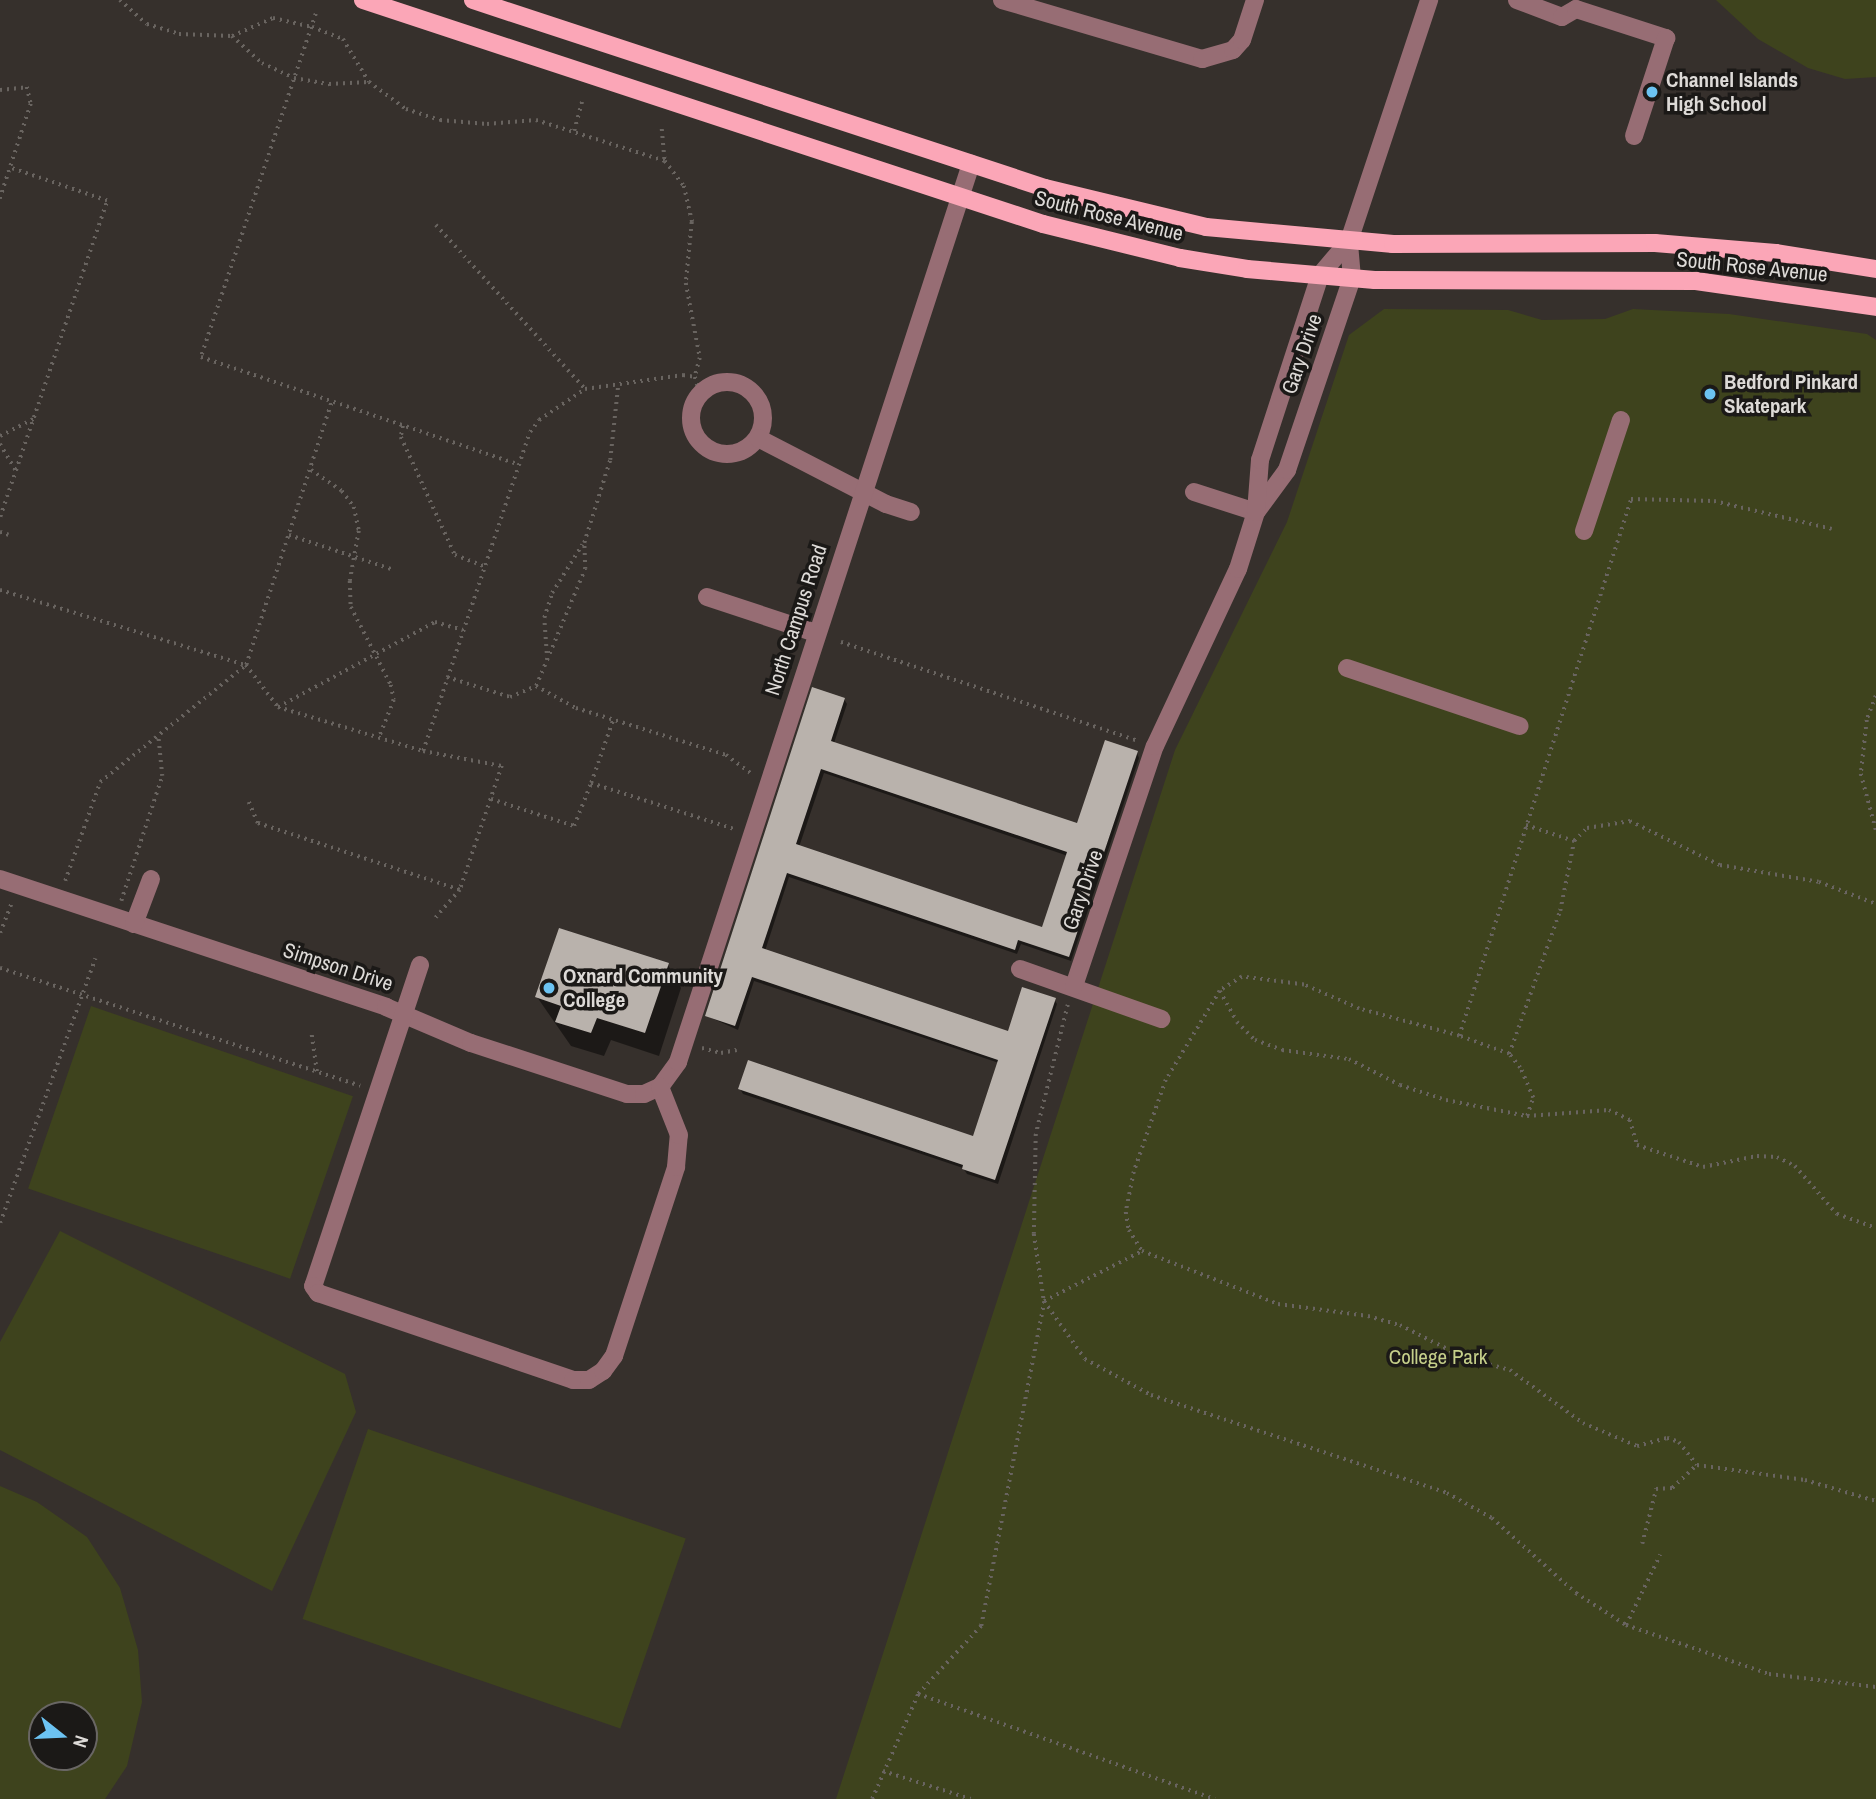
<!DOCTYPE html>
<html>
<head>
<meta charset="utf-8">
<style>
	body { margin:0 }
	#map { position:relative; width:1876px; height:1799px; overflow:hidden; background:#36302c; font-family:"Archivo Narrow",sans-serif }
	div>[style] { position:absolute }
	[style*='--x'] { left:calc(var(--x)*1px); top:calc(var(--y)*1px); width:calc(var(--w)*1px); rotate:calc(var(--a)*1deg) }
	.green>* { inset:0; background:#3e431d; transform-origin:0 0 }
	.shadow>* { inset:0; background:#0007 }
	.building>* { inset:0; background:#b9b2ac }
	.path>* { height:3.5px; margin-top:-1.75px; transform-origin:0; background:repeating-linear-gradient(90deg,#696460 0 2px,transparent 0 7px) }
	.minor>* { height:18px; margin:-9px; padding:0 9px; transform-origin:9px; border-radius:9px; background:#976d74 }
	.minor>.ring { margin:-9px; padding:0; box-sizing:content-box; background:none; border:18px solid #976d74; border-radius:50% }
	.major>* { height:18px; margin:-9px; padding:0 9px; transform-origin:9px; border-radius:9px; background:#fba6b7 }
	.dots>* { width:19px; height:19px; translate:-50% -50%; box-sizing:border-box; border:4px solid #1b1917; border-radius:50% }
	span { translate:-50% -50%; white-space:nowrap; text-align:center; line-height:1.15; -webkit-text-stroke:7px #1b1917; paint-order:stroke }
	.poi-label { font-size:21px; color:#dddad7; font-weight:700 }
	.left { translate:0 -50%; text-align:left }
	.street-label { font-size:21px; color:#dddad7 }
	.park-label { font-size:21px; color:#c5cf8a }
	.north { position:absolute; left:28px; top:1701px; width:70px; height:70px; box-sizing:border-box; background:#1b1917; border:2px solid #696664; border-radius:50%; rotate:108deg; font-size:19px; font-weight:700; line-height:28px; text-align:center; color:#dddad7 }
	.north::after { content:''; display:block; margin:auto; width:24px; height:32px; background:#6cc3f2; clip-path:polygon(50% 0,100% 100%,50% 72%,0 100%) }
</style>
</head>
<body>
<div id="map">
	<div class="green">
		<div style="clip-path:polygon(1716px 0,1876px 0,1876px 77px,1845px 79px,1808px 68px,1758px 39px)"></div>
		<div style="clip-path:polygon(1384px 309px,1508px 310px,1542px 320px,1605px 319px,1633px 309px,1729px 314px,1867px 334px,1876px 340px,1876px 1799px,836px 1799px,1175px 750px,1287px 522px,1349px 335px)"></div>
		<div style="left:91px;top:1006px;width:277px;height:193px;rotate:19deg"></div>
		<div style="clip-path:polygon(60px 1231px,345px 1374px,356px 1412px,272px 1591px,0 1450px,0 1342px)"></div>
		<div style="left:368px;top:1429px;width:336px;height:201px;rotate:19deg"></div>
		<div style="clip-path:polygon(evenodd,0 1486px,37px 1502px,87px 1537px,120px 1588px,138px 1650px,142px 1702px,127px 1766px,105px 1799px,0 1799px,0 1486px,42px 1715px,84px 1715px,84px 1757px,42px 1757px,42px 1715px)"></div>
	</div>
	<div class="shadow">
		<div style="clip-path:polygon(evenodd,844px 699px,847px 704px,834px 743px,1078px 825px,1137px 753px,1139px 758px,1071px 961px,1021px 944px,1017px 954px,789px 877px,765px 951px,1009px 1033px,1054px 999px,1057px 1004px,998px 1184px,967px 1174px,963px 1168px,743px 1094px,740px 1089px,974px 1138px,999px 1063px,754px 981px,738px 1030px,707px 1016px,844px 699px,824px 773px,1068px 856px,1043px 929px,799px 847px,824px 773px)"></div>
		<div style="clip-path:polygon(668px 965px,681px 988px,659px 1056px,611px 1040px,604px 1056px,571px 1046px,537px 997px)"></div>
	</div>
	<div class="building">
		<div style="clip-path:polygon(evenodd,812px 687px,845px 698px,831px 741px,1077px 823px,1105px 740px,1138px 751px,1069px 957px,1018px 940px,1015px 950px,787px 873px,762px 948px,1008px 1031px,1022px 987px,1056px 998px,995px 1180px,962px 1169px,963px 1165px,738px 1089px,748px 1060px,973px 1136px,998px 1060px,752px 977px,735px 1026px,705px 1016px,812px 687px,821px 769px,1067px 852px,1042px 927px,796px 844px,821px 769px)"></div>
		<div style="clip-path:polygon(559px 928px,669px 963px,645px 1033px,597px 1018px,591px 1033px,555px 1022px,561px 1006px,535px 997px)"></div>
	</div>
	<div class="path">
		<div style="--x:120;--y:0;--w:36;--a:42"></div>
		<div style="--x:147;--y:24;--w:34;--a:17"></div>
		<div style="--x:179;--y:34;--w:53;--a:2.2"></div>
		<div style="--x:232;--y:36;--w:45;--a:-23.7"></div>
		<div style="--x:273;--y:18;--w:40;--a:13"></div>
		<div style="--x:312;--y:27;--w:33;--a:21"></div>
		<div style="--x:343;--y:39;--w:50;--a:58.8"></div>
		<div style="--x:369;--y:82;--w:46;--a:36.1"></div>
		<div style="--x:406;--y:109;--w:36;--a:18"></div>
		<div style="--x:440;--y:120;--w:47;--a:4.9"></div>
		<div style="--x:487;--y:124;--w:49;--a:-4.7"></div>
		<div style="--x:536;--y:120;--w:135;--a:17.6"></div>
		<div style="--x:316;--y:14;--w:362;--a:108.5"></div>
		<div style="--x:201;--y:357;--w:335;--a:18.7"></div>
		<div style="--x:232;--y:36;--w:40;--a:42"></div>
		<div style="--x:262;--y:63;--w:35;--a:25"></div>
		<div style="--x:294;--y:78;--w:36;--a:10"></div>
		<div style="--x:329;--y:84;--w:40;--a:-2.9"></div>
		<div style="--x:0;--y:90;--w:27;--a:-6"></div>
		<div style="--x:27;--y:87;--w:17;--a:77"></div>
		<div style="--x:31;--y:104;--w:100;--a:108.1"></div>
		<div style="--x:662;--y:129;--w:32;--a:85"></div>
		<div style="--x:665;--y:161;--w:31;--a:53"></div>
		<div style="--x:684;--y:186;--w:37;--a:77"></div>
		<div style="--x:692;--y:222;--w:61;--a:95.6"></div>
		<div style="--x:686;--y:283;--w:76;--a:79.4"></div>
		<div style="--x:700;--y:358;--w:20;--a:105"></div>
		<div style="--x:574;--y:131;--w:30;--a:-75"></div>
		<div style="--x:436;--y:225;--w:222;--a:47.7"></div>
		<div style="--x:403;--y:426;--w:11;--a:100"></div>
		<div style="--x:401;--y:437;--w:130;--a:65.4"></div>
		<div style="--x:455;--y:555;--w:31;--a:21"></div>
		<div style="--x:0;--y:436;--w:39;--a:-27"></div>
		<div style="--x:0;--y:444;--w:31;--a:59"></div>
		<div style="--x:311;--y:470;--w:37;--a:34"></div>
		<div style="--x:342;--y:491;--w:20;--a:53"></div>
		<div style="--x:354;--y:507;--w:25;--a:78"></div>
		<div style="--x:359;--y:531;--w:51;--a:100.2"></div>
		<div style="--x:350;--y:581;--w:26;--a:88"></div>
		<div style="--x:351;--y:607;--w:88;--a:62.9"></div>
		<div style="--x:391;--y:685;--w:15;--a:79"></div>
		<div style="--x:394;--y:700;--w:41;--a:111.5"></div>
		<div style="--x:0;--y:517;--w:334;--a:-71.3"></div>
		<div style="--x:107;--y:201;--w:102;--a:-161.2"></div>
		<div style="--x:0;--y:532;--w:9;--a:18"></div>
		<div style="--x:289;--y:535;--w:108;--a:18.4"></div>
		<div style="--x:0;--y:590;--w:257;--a:17"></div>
		<div style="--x:246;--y:665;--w:53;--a:52.7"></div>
		<div style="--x:278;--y:707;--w:152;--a:16.9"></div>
		<div style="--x:423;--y:751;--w:80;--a:10.8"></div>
		<div style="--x:502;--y:766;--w:131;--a:108.7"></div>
		<div style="--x:460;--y:890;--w:37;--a:131"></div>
		<div style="--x:841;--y:642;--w:313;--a:18.4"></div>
		<div style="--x:547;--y:660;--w:42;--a:-94.1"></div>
		<div style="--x:544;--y:618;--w:26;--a:-72"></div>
		<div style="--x:552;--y:593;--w:57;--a:-58"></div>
		<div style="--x:447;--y:677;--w:66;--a:17.6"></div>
		<div style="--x:510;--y:697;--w:28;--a:-23"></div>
		<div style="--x:536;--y:686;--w:46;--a:28.8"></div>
		<div style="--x:576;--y:708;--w:157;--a:17.4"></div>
		<div style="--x:726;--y:755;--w:32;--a:36"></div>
		<div style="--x:536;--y:686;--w:127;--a:-67.3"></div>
		<div style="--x:585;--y:569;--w:26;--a:-92"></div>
		<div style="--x:584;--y:543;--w:87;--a:-72.6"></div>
		<div style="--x:610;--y:460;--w:75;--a:-83.9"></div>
		<div style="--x:1876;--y:696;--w:26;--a:111"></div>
		<div style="--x:1867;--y:720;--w:54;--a:96.3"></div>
		<div style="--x:1861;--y:774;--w:58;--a:75"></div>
		<div style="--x:278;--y:707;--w:179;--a:-28.4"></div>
		<div style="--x:435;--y:622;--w:29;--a:16"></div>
		<div style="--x:423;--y:751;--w:336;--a:-71.5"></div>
		<div style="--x:530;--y:432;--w:15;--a:-53"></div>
		<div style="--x:539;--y:420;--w:55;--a:-34"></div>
		<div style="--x:585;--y:389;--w:99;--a:-8.1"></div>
		<div style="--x:683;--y:375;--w:12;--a:9"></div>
		<div style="--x:695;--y:377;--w:17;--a:73"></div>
		<div style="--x:591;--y:783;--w:67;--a:-70.8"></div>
		<div style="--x:491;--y:799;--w:87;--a:18"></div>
		<div style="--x:574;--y:826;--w:46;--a:-68.4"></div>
		<div style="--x:591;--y:783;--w:150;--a:17.8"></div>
		<div style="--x:249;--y:802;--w:23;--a:67"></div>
		<div style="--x:258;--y:823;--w:213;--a:18.3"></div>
		<div style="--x:1526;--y:825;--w:51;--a:18.4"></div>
		<div style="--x:65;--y:881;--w:105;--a:-70.5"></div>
		<div style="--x:100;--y:782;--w:187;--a:-38.7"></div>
		<div style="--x:246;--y:665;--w:278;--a:-72"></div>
		<div style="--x:121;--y:901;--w:132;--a:-71.8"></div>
		<div style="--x:162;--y:776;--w:41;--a:-95.6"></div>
		<div style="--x:0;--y:933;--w:34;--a:-69"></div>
		<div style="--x:0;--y:968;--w:379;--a:18.1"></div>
		<div style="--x:1220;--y:991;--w:104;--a:121.2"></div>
		<div style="--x:1166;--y:1080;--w:97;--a:109.2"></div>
		<div style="--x:1134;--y:1172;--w:41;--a:101.3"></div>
		<div style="--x:1126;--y:1212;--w:18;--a:81"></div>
		<div style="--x:1129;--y:1230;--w:25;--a:58"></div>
		<div style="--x:1142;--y:1251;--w:146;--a:21.3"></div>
		<div style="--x:1278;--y:1304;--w:91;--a:7.6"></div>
		<div style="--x:1368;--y:1316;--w:33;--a:16"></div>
		<div style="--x:1400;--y:1325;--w:71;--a:26.9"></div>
		<div style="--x:1463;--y:1357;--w:49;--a:15.5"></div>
		<div style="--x:1510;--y:1370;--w:90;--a:36"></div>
		<div style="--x:1583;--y:1423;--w:59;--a:23.1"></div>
		<div style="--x:1637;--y:1446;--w:31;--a:-15"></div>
		<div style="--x:1667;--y:1438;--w:13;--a:18"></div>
		<div style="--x:1679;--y:1442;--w:29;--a:52"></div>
		<div style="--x:1697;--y:1465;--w:109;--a:7.9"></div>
		<div style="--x:1805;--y:1480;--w:74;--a:16.5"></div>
		<div style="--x:1068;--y:1005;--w:133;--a:103.9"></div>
		<div style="--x:1036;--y:1134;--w:100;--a:91.1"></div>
		<div style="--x:1034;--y:1234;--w:68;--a:81.5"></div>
		<div style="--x:1044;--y:1301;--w:110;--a:-27"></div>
		<div style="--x:312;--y:1035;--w:37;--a:82"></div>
		<div style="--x:1459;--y:1036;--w:104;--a:-164.9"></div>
		<div style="--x:1359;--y:1009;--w:60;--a:-156.4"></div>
		<div style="--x:1304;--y:985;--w:63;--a:-172.6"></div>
		<div style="--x:1242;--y:977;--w:26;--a:148"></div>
		<div style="--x:1220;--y:991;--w:35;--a:61"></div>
		<div style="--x:1237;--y:1022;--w:25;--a:45"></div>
		<div style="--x:1255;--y:1040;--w:29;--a:20"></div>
		<div style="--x:1282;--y:1050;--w:68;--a:7.7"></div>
		<div style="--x:1349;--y:1059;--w:57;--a:27"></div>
		<div style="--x:1400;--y:1085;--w:48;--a:18.1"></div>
		<div style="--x:1446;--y:1100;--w:83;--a:11.2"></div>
		<div style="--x:1527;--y:1116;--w:82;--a:-4.2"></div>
		<div style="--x:1609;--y:1110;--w:23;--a:25"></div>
		<div style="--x:1630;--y:1120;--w:26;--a:74"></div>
		<div style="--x:1637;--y:1145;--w:70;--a:18.4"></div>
		<div style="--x:1703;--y:1167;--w:55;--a:-11.5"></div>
		<div style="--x:1757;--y:1156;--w:20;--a:3"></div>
		<div style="--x:1777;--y:1157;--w:20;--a:27"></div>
		<div style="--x:1795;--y:1166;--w:64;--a:48.8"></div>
		<div style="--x:1837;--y:1214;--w:41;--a:19.7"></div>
		<div style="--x:702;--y:1048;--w:20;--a:15"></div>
		<div style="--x:721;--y:1053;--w:16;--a:-11"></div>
		<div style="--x:1509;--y:1054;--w:152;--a:-70.4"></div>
		<div style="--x:1560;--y:911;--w:71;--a:-78.7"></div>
		<div style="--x:1574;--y:841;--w:18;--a:-45"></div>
		<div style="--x:1587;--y:828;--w:44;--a:-9.2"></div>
		<div style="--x:1630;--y:821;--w:100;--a:26.1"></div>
		<div style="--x:1720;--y:865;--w:100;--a:9.7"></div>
		<div style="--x:1819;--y:882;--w:61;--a:21.1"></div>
		<div style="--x:1527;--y:1116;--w:19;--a:-72"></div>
		<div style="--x:1533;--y:1098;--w:33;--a:-113"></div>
		<div style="--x:1520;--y:1068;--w:18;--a:-128"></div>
		<div style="--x:1509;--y:1054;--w:53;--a:-160.2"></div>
		<div style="--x:1459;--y:1036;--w:564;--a:-72.24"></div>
		<div style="--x:1631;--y:499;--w:83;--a:1.4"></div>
		<div style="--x:1714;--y:501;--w:121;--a:13.3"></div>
		<div style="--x:0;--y:1223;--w:281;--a:-70.2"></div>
		<div style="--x:1642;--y:1544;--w:57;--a:-75.7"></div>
		<div style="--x:1656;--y:1489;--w:16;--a:-4"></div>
		<div style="--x:1672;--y:1488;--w:34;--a:-43"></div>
		<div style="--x:1626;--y:1625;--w:78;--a:-64.1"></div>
		<div style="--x:918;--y:1694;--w:315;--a:19.5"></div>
		<div style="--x:883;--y:1771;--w:92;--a:17.7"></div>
		<div style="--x:872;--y:1799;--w:115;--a:-66.3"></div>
		<div style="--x:918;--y:1694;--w:93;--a:-47.2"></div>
		<div style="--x:981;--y:1626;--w:331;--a:-79"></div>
		<div style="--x:1044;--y:1301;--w:71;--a:54.7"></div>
		<div style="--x:1085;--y:1359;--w:75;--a:28.6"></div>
		<div style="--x:1151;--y:1395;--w:312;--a:18.3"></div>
		<div style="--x:1447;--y:1493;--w:51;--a:29.1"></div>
		<div style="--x:1492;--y:1518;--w:113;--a:41.8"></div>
		<div style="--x:1576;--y:1593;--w:59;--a:32.6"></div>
		<div style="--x:1626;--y:1625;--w:151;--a:18.9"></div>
		<div style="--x:1769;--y:1674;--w:108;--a:6.9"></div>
	</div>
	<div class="minor">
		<div style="--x:1002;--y:0;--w:209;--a:16.4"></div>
		<div style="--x:1202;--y:59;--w:32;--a:-16"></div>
		<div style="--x:1233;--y:50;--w:13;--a:-48"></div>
		<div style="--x:1242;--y:40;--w:42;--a:-72"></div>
		<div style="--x:1517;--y:0;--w:48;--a:20.7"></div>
		<div style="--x:1562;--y:17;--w:16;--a:-30"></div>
		<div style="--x:1576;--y:9;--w:95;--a:17.9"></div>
		<div style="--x:1666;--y:38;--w:103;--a:108.1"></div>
		<div class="ring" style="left:691px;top:382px;width:54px;height:54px"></div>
		<div style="--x:758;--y:438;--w:144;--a:27.3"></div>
		<div style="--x:886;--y:504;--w:26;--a:18"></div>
		<div style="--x:1194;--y:492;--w:65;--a:17.9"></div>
		<div style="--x:1257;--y:511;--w:51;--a:-53.8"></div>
		<div style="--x:1287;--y:470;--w:203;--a:-71.3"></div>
		<div style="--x:1352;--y:278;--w:37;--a:-95"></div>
		<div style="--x:1584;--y:531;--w:117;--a:-71.6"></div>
		<div style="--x:707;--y:597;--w:115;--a:18.3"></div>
		<div style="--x:1347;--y:668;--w:182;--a:18.6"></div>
		<div style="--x:0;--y:879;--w:407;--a:18.3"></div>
		<div style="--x:386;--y:1007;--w:92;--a:23"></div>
		<div style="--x:471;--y:1043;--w:164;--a:18.1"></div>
		<div style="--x:627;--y:1094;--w:17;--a:0"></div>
		<div style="--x:644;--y:1094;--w:17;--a:-24"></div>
		<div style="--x:660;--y:1087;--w:31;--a:-54"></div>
		<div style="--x:678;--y:1062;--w:945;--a:-71.93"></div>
		<div style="--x:134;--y:924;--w:48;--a:-69.3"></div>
		<div style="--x:420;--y:965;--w:338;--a:108.4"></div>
		<div style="--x:313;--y:1286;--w:9;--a:54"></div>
		<div style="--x:318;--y:1293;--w:269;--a:18.8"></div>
		<div style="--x:573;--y:1380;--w:16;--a:0"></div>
		<div style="--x:589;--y:1380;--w:17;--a:-33"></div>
		<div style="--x:603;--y:1371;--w:19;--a:-54"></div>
		<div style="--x:614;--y:1356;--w:199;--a:-71.8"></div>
		<div style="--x:676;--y:1167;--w:32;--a:-85"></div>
		<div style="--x:679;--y:1135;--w:52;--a:-111.6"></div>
		<div style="--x:1020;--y:969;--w:150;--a:19.5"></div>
		<div style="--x:1074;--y:986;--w:253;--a:-71.4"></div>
		<div style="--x:1155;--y:746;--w:195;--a:-64.9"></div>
		<div style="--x:1238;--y:569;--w:60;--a:-72.5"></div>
		<div style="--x:1256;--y:512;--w:52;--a:-85.6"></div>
		<div style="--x:1260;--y:460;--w:194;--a:-72"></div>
		<div style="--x:1320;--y:275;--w:45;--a:-49.5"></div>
		<div style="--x:1349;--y:241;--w:254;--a:-71.6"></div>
	</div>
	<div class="major">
		<div style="--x:363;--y:0;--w:716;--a:18.23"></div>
		<div style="--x:1043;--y:224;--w:141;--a:13.9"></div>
		<div style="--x:1180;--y:258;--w:68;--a:9.3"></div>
		<div style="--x:1247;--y:269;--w:128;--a:4.9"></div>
		<div style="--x:1375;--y:280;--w:321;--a:0.2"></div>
		<div style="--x:1696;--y:281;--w:182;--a:8.2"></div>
		<div style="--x:473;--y:0;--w:602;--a:18.19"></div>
		<div style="--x:1045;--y:188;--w:166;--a:13.6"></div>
		<div style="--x:1206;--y:227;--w:188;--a:5.2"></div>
		<div style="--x:1393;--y:244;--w:262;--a:-0.2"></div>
		<div style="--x:1655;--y:243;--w:121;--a:4.7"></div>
		<div style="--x:1776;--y:253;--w:101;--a:9.1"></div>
	</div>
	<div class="dots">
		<div style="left:1652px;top:92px;background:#6cc3f2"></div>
		<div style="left:1710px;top:394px;background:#6cc3f2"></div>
		<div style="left:549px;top:988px;background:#6cc3f2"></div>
	</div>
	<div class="poi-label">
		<span class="left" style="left:1666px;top:92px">Channel Islands<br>High School</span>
		<span class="left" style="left:1724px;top:394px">Bedford Pinkard<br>Skatepark</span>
		<span class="left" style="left:563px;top:988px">Oxnard Community<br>College</span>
	</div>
	<div class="street-label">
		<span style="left:1109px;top:216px;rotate:14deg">South Rose Avenue</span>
		<span style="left:1752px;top:267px;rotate:6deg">South Rose Avenue</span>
		<span style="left:1302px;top:354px;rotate:-71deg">Gary Drive</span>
		<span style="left:796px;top:620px;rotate:-72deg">North Campus Road</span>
		<span style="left:1083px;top:890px;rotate:-71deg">Gary Drive</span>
		<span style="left:338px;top:967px;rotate:18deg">Simpson Drive</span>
	</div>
	<div class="park-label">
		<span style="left:1438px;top:1357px">College Park</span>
	</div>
	<div class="north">N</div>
</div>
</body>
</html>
